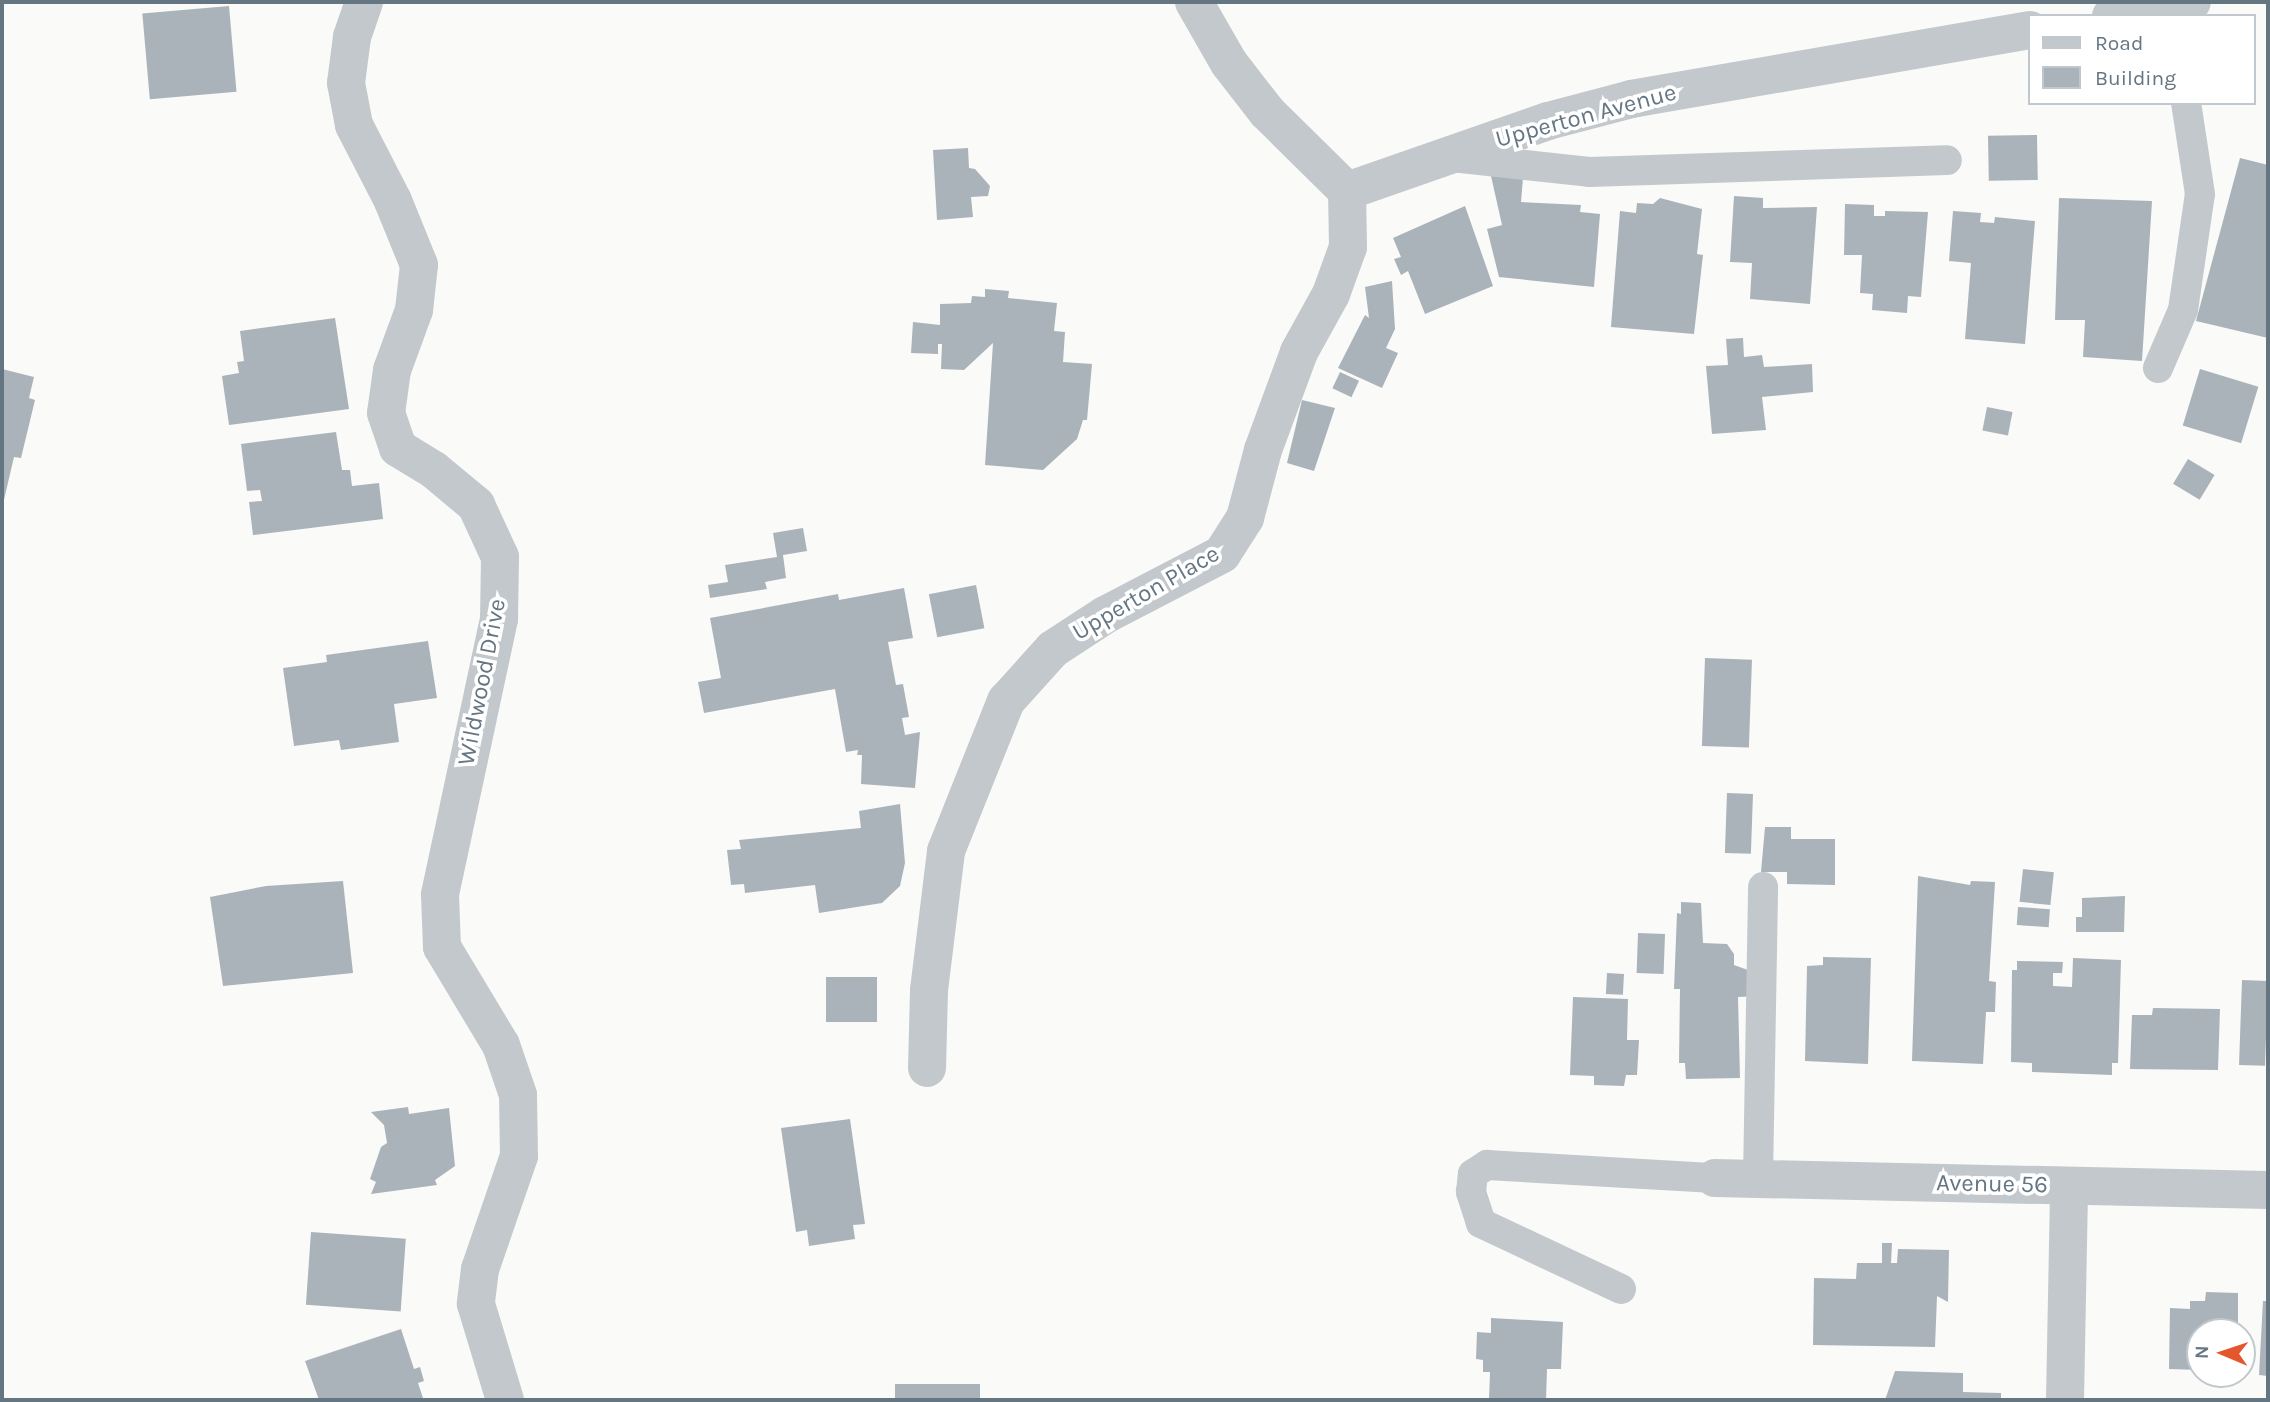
<!DOCTYPE html>
<html>
<head>
<meta charset="utf-8">
<style>
	body { margin:0 }
	#map { position:relative; width:2270px; height:1402px; overflow:hidden; background:#fafaf8; font-family:Karla,sans-serif }
	div>[style] { position:absolute }
	[style*='--x'] { left:calc(var(--x)*1px); top:calc(var(--y)*1px); width:calc(var(--w)*1px); rotate:calc(var(--a)*1deg) }
	.building>* { inset:0; background:#aab3b9; transform-origin:0 0 }
	.service>* { height:30px; margin:-15px; padding:0 15px; transform-origin:15px; border-radius:15px; background:#c3c8cc }
	.minor>* { height:38px; margin:-19px; padding:0 19px; transform-origin:19px; border-radius:19px; background:#c3c8cc }
	span { translate:-50% -50%; white-space:nowrap; text-align:center; line-height:1.15; -webkit-text-stroke:7px #fff; paint-order:stroke }
	.street-label { font-size:24px; color:#657683 }
	.frame { position:absolute; inset:0; border:4px solid #657683; pointer-events:none }
	.legend { position:absolute; left:2028px; top:14px; width:228px; height:91px; box-sizing:border-box; background:#fff; border:2px solid #c1c8cd; margin:0; padding:9px 12px; list-style:none; font-size:21px; color:#657683 }
	.legend li { display:flex; align-items:center; gap:14px; height:35px }
	.legend b { width:35px; border:2px solid #c1c8cd }
	.north { position:absolute; left:2186px; top:1318px; width:70px; height:70px; box-sizing:border-box; background:#fff; border:2px solid #c1c8cd; border-radius:50%; rotate:272deg; font-size:19px; font-weight:700; line-height:28px; text-align:center; color:#657683 }
	.north::after { content:''; display:block; margin:auto; width:24px; height:32px; background:#e4572e; clip-path:polygon(50% 0,100% 100%,50% 72%,0 100%) }
</style>
</head>
<body>
<div id="map">
	<div class="building">
		<div style="left:229px;top:6px;width:86px;height:87px;rotate:85deg"></div>
		<div style="left:2037px;top:135px;width:45px;height:49px;rotate:89deg"></div>
		<div style="clip-path:polygon(968px 148px,969px 168px,975px 169px,990px 186px,988px 196px,971px 197px,973px 217px,937px 220px,933px 150px)"></div>
		<div style="clip-path:polygon(2240px 158px,2268px 165px,2268px 338px,2196px 321px)"></div>
		<div style="clip-path:polygon(1491px 176px,1523px 178px,1521px 202px,1581px 205px,1580px 212px,1600px 214px,1594px 287px,1499px 277px,1487px 229px,1502px 225px)"></div>
		<div style="clip-path:polygon(1734px 196px,1763px 198px,1763px 208px,1817px 207px,1810px 304px,1750px 299px,1752px 263px,1730px 262px)"></div>
		<div style="clip-path:polygon(1660px 198px,1702px 209px,1697px 254px,1703px 255px,1694px 334px,1611px 327px,1620px 211px,1636px 213px,1637px 203px,1653px 204px)"></div>
		<div style="clip-path:polygon(2059px 198px,2152px 201px,2142px 361px,2083px 357px,2085px 320px,2055px 320px)"></div>
		<div style="clip-path:polygon(1845px 204px,1874px 205px,1874px 216px,1885px 216px,1885px 211px,1928px 212px,1921px 297px,1908px 296px,1907px 313px,1872px 310px,1873px 294px,1860px 293px,1862px 255px,1844px 255px)"></div>
		<div style="clip-path:polygon(1465px 206px,1493px 286px,1425px 314px,1408px 271px,1401px 275px,1394px 259px,1401px 257px,1393px 238px)"></div>
		<div style="clip-path:polygon(1953px 211px,1981px 213px,1980px 222px,1994px 223px,1995px 217px,2035px 221px,2025px 344px,1965px 339px,1971px 263px,1949px 261px)"></div>
		<div style="clip-path:polygon(1392px 281px,1395px 329px,1386px 348px,1398px 353px,1382px 388px,1338px 368px,1365px 315px,1369px 318px,1365px 287px)"></div>
		<div style="clip-path:polygon(985px 289px,1009px 291px,1008px 298px,1057px 303px,1054px 331px,1065px 332px,1063px 362px,1092px 364px,1087px 420px,1083px 420px,1077px 439px,1043px 470px,985px 465px,993px 343px,964px 370px,941px 369px,942px 344px,938px 344px,938px 354px,911px 353px,913px 322px,940px 325px,940px 304px,971px 303px,972px 296px,985px 297px)"></div>
		<div style="clip-path:polygon(335px 318px,349px 409px,229px 425px,222px 376px,239px 373px,237px 362px,244px 361px,240px 331px)"></div>
		<div style="clip-path:polygon(1743px 338px,1744px 357px,1762px 355px,1764px 367px,1812px 364px,1813px 392px,1762px 397px,1766px 430px,1712px 434px,1706px 366px,1728px 365px,1726px 339px)"></div>
		<div style="clip-path:polygon(2px 369px,34px 377px,29px 398px,35px 400px,21px 458px,14px 457px,3px 504px)"></div>
		<div style="left:2200px;top:369px;width:61px;height:59px;rotate:17deg"></div>
		<div style="left:1340px;top:372px;width:21px;height:18px;rotate:25deg"></div>
		<div style="clip-path:polygon(1302px 400px,1335px 408px,1314px 471px,1287px 463px)"></div>
		<div style="left:1987px;top:407px;width:26px;height:24px;rotate:11deg"></div>
		<div style="clip-path:polygon(336px 432px,342px 470px,350px 470px,352px 486px,379px 483px,383px 519px,253px 535px,249px 502px,262px 501px,260px 490px,247px 491px,241px 444px)"></div>
		<div style="left:2188px;top:459px;width:31px;height:29px;rotate:31deg"></div>
		<div style="clip-path:polygon(803px 528px,807px 551px,783px 555px,786px 578px,765px 582px,767px 589px,710px 598px,708px 585px,728px 582px,725px 565px,777px 557px,773px 533px)"></div>
		<div style="left:976px;top:585px;width:44px;height:48px;rotate:79deg"></div>
		<div style="clip-path:polygon(904px 588px,913px 638px,888px 642px,896px 685px,903px 684px,909px 717px,902px 718px,905px 735px,920px 732px,915px 788px,861px 784px,862px 755px,857px 755px,858px 750px,846px 752px,835px 689px,704px 713px,698px 682px,721px 678px,710px 618px,838px 594px,839px 600px)"></div>
		<div style="clip-path:polygon(428px 641px,437px 698px,394px 704px,399px 742px,341px 750px,339px 740px,294px 746px,283px 668px,327px 662px,326px 655px)"></div>
		<div style="left:1705px;top:658px;width:47px;height:88px;rotate:2deg"></div>
		<div style="left:1727px;top:793px;width:26px;height:60px;rotate:2deg"></div>
		<div style="clip-path:polygon(900px 804px,905px 863px,900px 886px,882px 903px,819px 913px,815px 885px,745px 893px,744px 884px,731px 885px,727px 850px,741px 849px,739px 840px,861px 828px,859px 811px)"></div>
		<div style="clip-path:polygon(1765px 827px,1791px 827px,1791px 839px,1835px 839px,1835px 885px,1787px 884px,1787px 872px,1761px 872px)"></div>
		<div style="left:2023px;top:869px;width:31px;height:33px;rotate:6deg"></div>
		<div style="clip-path:polygon(1918px 876px,1970px 885px,1971px 881px,1995px 882px,1989px 981px,1996px 982px,1995px 1012px,1986px 1012px,1983px 1064px,1912px 1061px)"></div>
		<div style="clip-path:polygon(343px 881px,353px 973px,223px 986px,210px 897px,266px 886px)"></div>
		<div style="clip-path:polygon(2125px 896px,2124px 932px,2076px 932px,2076px 917px,2082px 917px,2082px 898px)"></div>
		<div style="clip-path:polygon(1681px 902px,1701px 903px,1703px 943px,1727px 944px,1734px 954px,1734px 965px,1759px 974px,1759px 996px,1738px 997px,1740px 1078px,1686px 1079px,1685px 1063px,1679px 1063px,1680px 989px,1674px 989px,1677px 913px,1681px 914px)"></div>
		<div style="left:2018px;top:907px;width:32px;height:18px;rotate:4deg"></div>
		<div style="left:1638px;top:933px;width:27px;height:40px;rotate:2deg"></div>
		<div style="clip-path:polygon(1823px 957px,1871px 958px,1868px 1064px,1805px 1061px,1807px 966px,1823px 965px)"></div>
		<div style="clip-path:polygon(2073px 958px,2121px 960px,2118px 1063px,2112px 1063px,2112px 1075px,2032px 1072px,2032px 1063px,2011px 1062px,2012px 970px,2017px 970px,2017px 961px,2063px 962px,2062px 973px,2053px 973px,2053px 986px,2072px 987px)"></div>
		<div style="left:1607px;top:973px;width:17px;height:21px;rotate:3deg"></div>
		<div style="left:877px;top:977px;width:45px;height:51px;rotate:90deg"></div>
		<div style="left:2242px;top:980px;width:26px;height:85px;rotate:2deg"></div>
		<div style="clip-path:polygon(1573px 997px,1628px 999px,1627px 1040px,1639px 1040px,1637px 1075px,1626px 1075px,1624px 1086px,1594px 1085px,1594px 1076px,1570px 1075px)"></div>
		<div style="clip-path:polygon(2153px 1008px,2220px 1009px,2218px 1070px,2130px 1069px,2132px 1015px,2152px 1015px)"></div>
		<div style="clip-path:polygon(408px 1107px,409px 1114px,449px 1108px,455px 1166px,435px 1180px,437px 1185px,371px 1194px,376px 1182px,370px 1179px,381px 1147px,387px 1143px,384px 1125px,371px 1112px)"></div>
		<div style="clip-path:polygon(850px 1119px,865px 1224px,853px 1225px,855px 1239px,809px 1246px,807px 1230px,796px 1232px,781px 1128px)"></div>
		<div style="left:311px;top:1232px;width:95px;height:73px;rotate:4deg"></div>
		<div style="clip-path:polygon(1882px 1243px,1892px 1243px,1891px 1263px,1897px 1263px,1898px 1249px,1949px 1250px,1948px 1302px,1937px 1296px,1935px 1347px,1813px 1345px,1814px 1278px,1856px 1279px,1857px 1263px,1882px 1263px)"></div>
		<div style="clip-path:polygon(2206px 1292px,2238px 1293px,2238px 1332px,2200px 1332px,2200px 1370px,2169px 1369px,2170px 1308px,2190px 1309px,2190px 1301px,2205px 1301px)"></div>
		<div style="clip-path:polygon(2263px 1301px,2268px 1301px,2268px 1376px,2259px 1375px)"></div>
		<div style="clip-path:polygon(1491px 1318px,1563px 1322px,1561px 1369px,1547px 1369px,1546px 1400px,1489px 1400px,1490px 1372px,1483px 1372px,1483px 1360px,1476px 1359px,1477px 1332px,1491px 1333px)"></div>
		<div style="clip-path:polygon(401px 1329px,414px 1369px,420px 1367px,424px 1381px,418px 1383px,423px 1398px,319px 1400px,305px 1361px)"></div>
		<div style="clip-path:polygon(1895px 1371px,1963px 1373px,1963px 1392px,2001px 1393px,2001px 1400px,1885px 1400px)"></div>
		<div style="left:895px;top:1384px;width:85px;height:16px"></div>
	</div>
	<div class="service">
		<div style="--x:1452;--y:157;--w:138;--a:6.2"></div>
		<div style="--x:1589;--y:172;--w:358;--a:-1.9"></div>
		<div style="--x:2158;--y:368;--w:63;--a:-66.7"></div>
		<div style="--x:2183;--y:310;--w:117;--a:-81.7"></div>
		<div style="--x:2200;--y:194;--w:92;--a:-98.7"></div>
		<div style="--x:1758;--y:1179;--w:292;--a:-89"></div>
		<div style="--x:1621;--y:1289;--w:155;--a:-154.8"></div>
		<div style="--x:1481;--y:1223;--w:33;--a:-108"></div>
		<div style="--x:1471;--y:1192;--w:18;--a:-84"></div>
		<div style="--x:1473;--y:1174;--w:17;--a:-33"></div>
		<div style="--x:1487;--y:1165;--w:228;--a:3.3"></div>
	</div>
	<div class="minor">
		<div style="--x:364;--y:2;--w:37;--a:109"></div>
		<div style="--x:352;--y:37;--w:46;--a:97.4"></div>
		<div style="--x:346;--y:83;--w:43;--a:79.2"></div>
		<div style="--x:354;--y:125;--w:85;--a:62.8"></div>
		<div style="--x:393;--y:201;--w:69;--a:67.9"></div>
		<div style="--x:419;--y:265;--w:45;--a:96.3"></div>
		<div style="--x:414;--y:310;--w:64;--a:110.1"></div>
		<div style="--x:392;--y:370;--w:43;--a:97.9"></div>
		<div style="--x:386;--y:413;--w:37;--a:71"></div>
		<div style="--x:398;--y:448;--w:42;--a:31.4"></div>
		<div style="--x:434;--y:470;--w:55;--a:39.8"></div>
		<div style="--x:476;--y:505;--w:57;--a:65.2"></div>
		<div style="--x:500;--y:557;--w:62;--a:90.9"></div>
		<div style="--x:499;--y:619;--w:282;--a:102.1"></div>
		<div style="--x:440;--y:895;--w:52;--a:87.8"></div>
		<div style="--x:442;--y:947;--w:114;--a:59"></div>
		<div style="--x:501;--y:1045;--w:53;--a:71.2"></div>
		<div style="--x:518;--y:1095;--w:61;--a:89.1"></div>
		<div style="--x:519;--y:1156;--w:120;--a:109"></div>
		<div style="--x:480;--y:1269;--w:35;--a:97"></div>
		<div style="--x:476;--y:1304;--w:100;--a:73.2"></div>
		<div style="--x:1194;--y:2;--w:70;--a:60.2"></div>
		<div style="--x:1229;--y:63;--w:62;--a:52.2"></div>
		<div style="--x:1267;--y:112;--w:112;--a:44.6"></div>
		<div style="--x:1347;--y:191;--w:213;--a:-19.2"></div>
		<div style="--x:1548;--y:121;--w:86;--a:-14.8"></div>
		<div style="--x:1631;--y:99;--w:405;--a:-9.8"></div>
		<div style="--x:2111;--y:16;--w:82;--a:-9.8"></div>
		<div style="--x:927;--y:1068;--w:78;--a:-88.5"></div>
		<div style="--x:929;--y:990;--w:140;--a:-83"></div>
		<div style="--x:946;--y:851;--w:162;--a:-68.2"></div>
		<div style="--x:1006;--y:701;--w:70;--a:-47.9"></div>
		<div style="--x:1053;--y:649;--w:62;--a:-33.2"></div>
		<div style="--x:1105;--y:615;--w:132;--a:-27.5"></div>
		<div style="--x:1222;--y:554;--w:43;--a:-57.4"></div>
		<div style="--x:1245;--y:518;--w:70;--a:-75.2"></div>
		<div style="--x:1263;--y:450;--w:104;--a:-69.8"></div>
		<div style="--x:1299;--y:352;--w:66;--a:-61.1"></div>
		<div style="--x:1331;--y:294;--w:50;--a:-70.1"></div>
		<div style="--x:1348;--y:247;--w:56;--a:-91"></div>
		<div style="--x:1715;--y:1178;--w:553;--a:1.24"></div>
		<div style="--x:2065;--y:1400;--w:214;--a:-88.9"></div>
	</div>
	<div class="street-label">
		<span style="left:1586px;top:116px;rotate:-15deg">Upperton Avenue</span>
		<span style="left:1146px;top:593px;rotate:-30deg">Upperton Place</span>
		<span style="left:482px;top:682px;rotate:-79deg">Wildwood Drive</span>
		<span style="left:1992px;top:1184px;rotate:1deg">Avenue 56</span>
	</div>
	<div class="frame"></div>
	<ul class="legend">
	<li><b style="height:9px;background:#c3c8cc"></b>Road</li>
	<li><b style="height:19px;background:#aab3b9"></b>Building</li>
	</ul>
	<div class="north">N</div>
</div>
</body>
</html>
